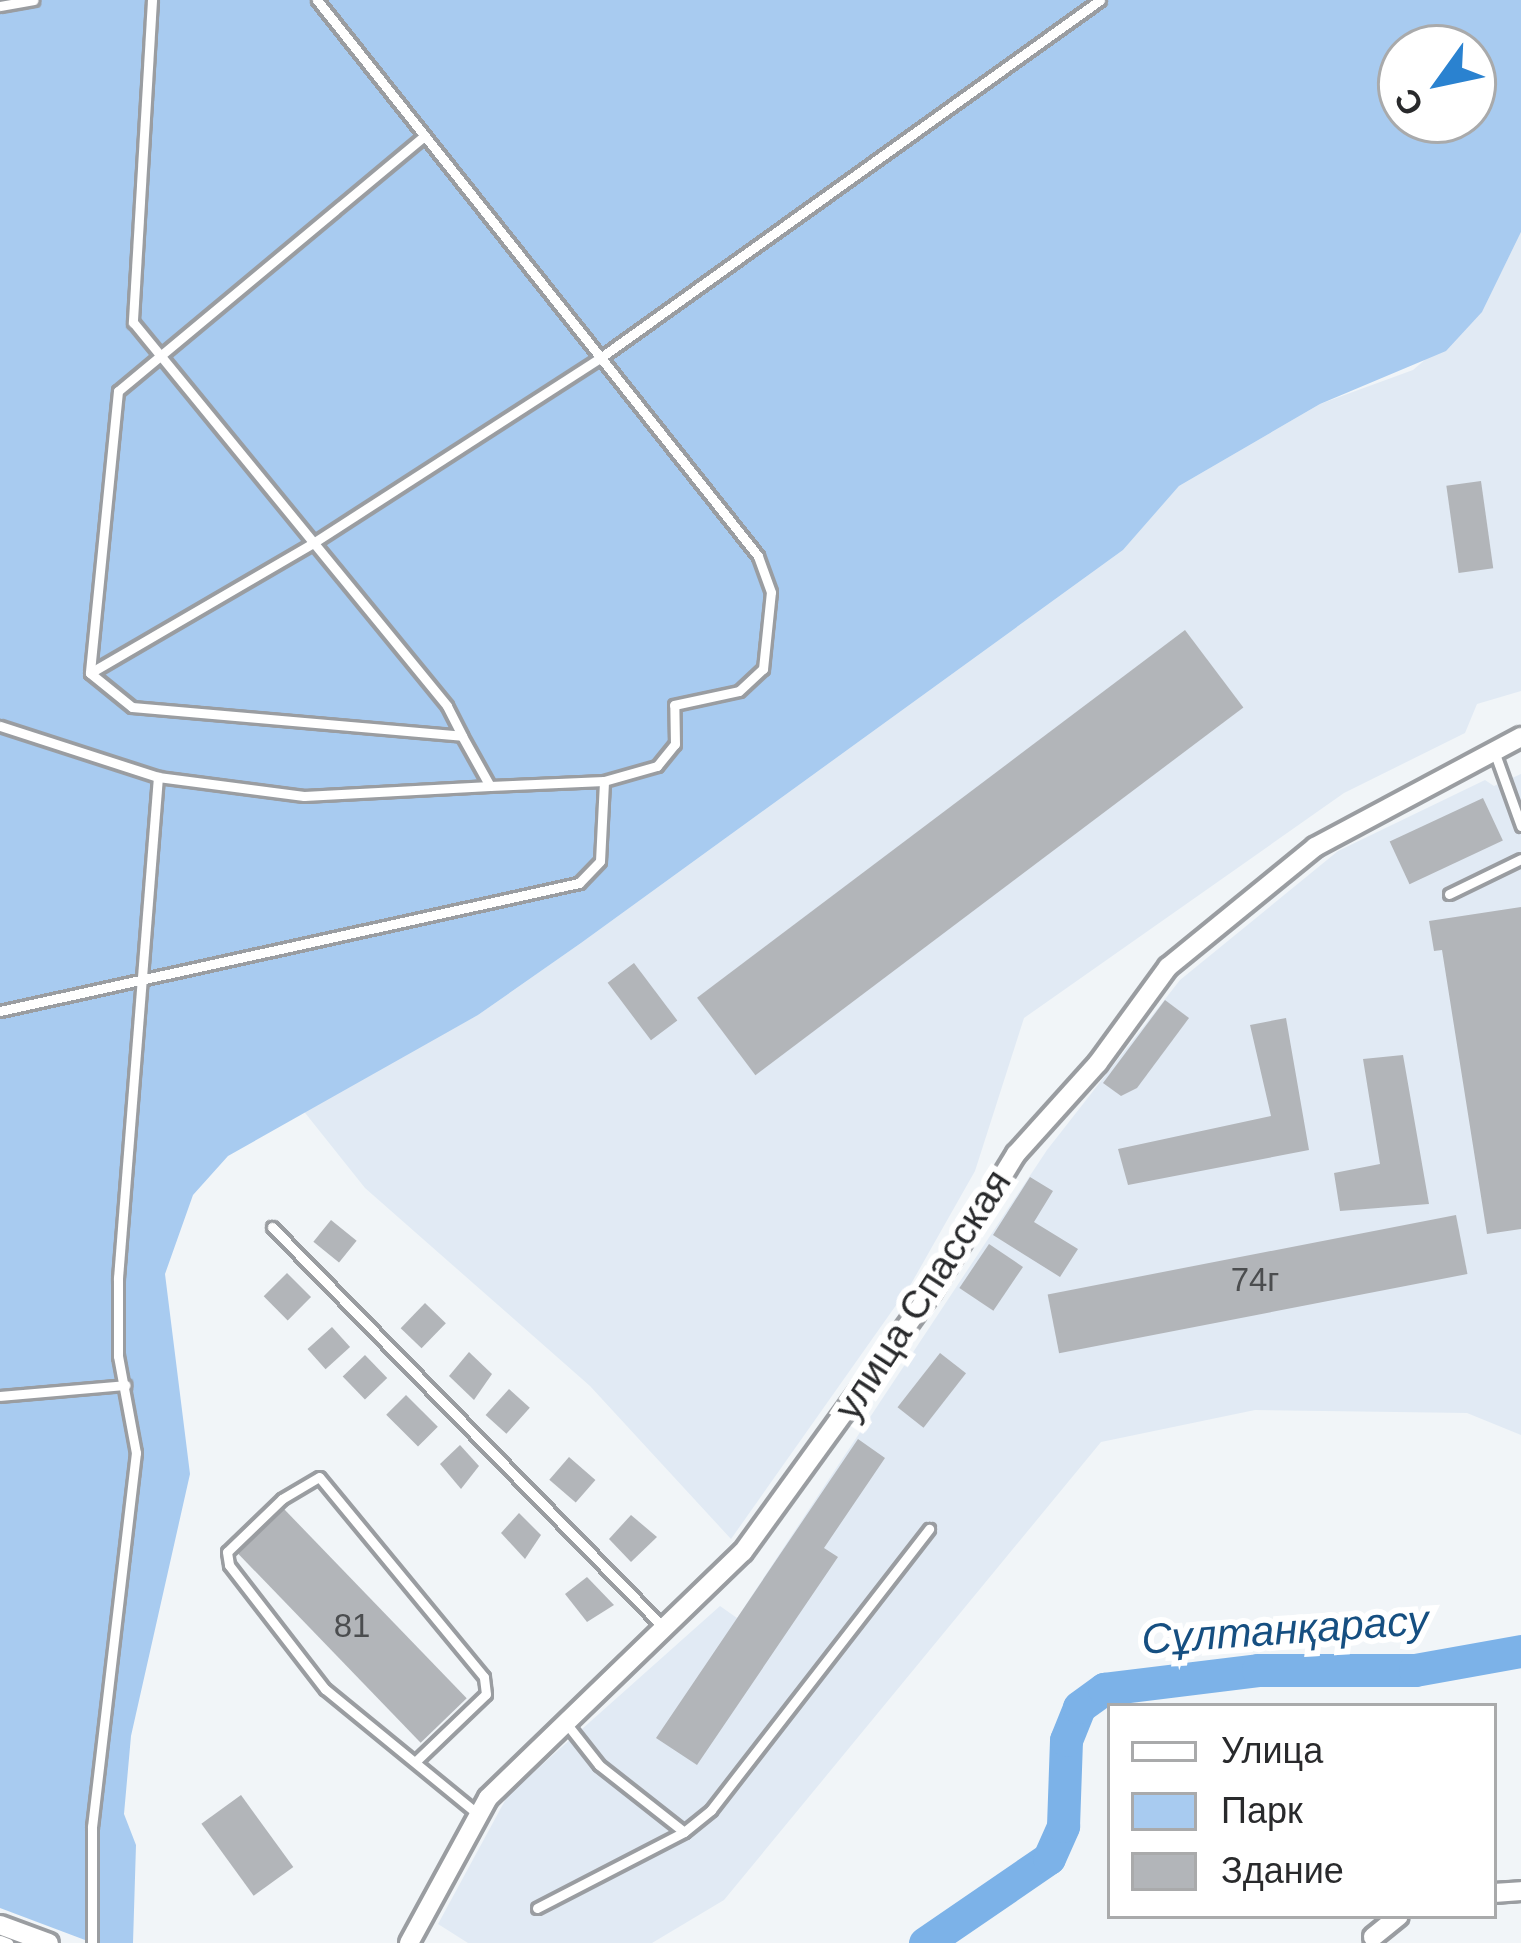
<!DOCTYPE html>
<html>
<head>
<meta charset="utf-8">
<style>
	body { margin:0 }
	#map { position:relative; width:1521px; height:1943px; overflow:hidden; background:#f1f5f8; font-family:Helvetica,sans-serif }
	div>[style] { position:absolute }
	[style*='--x'] { left:calc(var(--x)*1px); top:calc(var(--y)*1px); width:calc(var(--w)*1px); rotate:calc(var(--a)*1deg) }
	.built>* { inset:0; background:#e1eaf4 }
	.green>* { inset:0; background:#a8cbf0 }
	.river>* { height:33px; margin:-16.5px; padding:0 16.5px; transform-origin:16.5px; border-radius:16.5px; background:#7cb2e8 }
	.building>* { inset:0; background:#b2b5b9; transform-origin:0 0 }
	.roads { filter:drop-shadow(3px 0 #9a9da1) drop-shadow(-3px 0 #9a9da1) drop-shadow(0 3px #9a9da1) drop-shadow(0 -3px #9a9da1) }
	.lane>* { height:9px; margin:-4.5px; padding:0 4.5px; transform-origin:4.5px; border-radius:4.5px; background:#fff }
	.street>* { height:18px; margin:-9px; padding:0 9px; transform-origin:9px; border-radius:9px; background:#fff }
	span { translate:-50% -50%; white-space:nowrap; text-align:center; line-height:1.15; -webkit-text-stroke:12px #fff; paint-order:stroke }
	.number-label { font-size:33px; color:#4b4d4f }
	.number-label span { -webkit-text-stroke-width:0 }
	.street-label { font-size:39px; color:#292a2c }
	.water-label { font-size:42px; color:#164f81; font-style:italic }
	.legend { position:absolute; left:1107px; top:1703px; width:390px; height:216px; box-sizing:border-box; background:#fff; border:3px solid #a9aaab; margin:0; padding:15px 21px; list-style:none; font-size:36px; color:#292a2c }
	.legend li { display:flex; align-items:center; gap:24px; height:60px }
	.legend b { width:60px; border:3px solid #a9aaab }
	.north { position:absolute; left:1377px; top:24px; width:120px; height:120px; box-sizing:border-box; background:#fff; border:3px solid #a9aaab; border-radius:50%; rotate:237deg; font-size:33px; font-weight:700; line-height:48px; text-align:center; color:#292a2c }
	.north::after { content:''; display:block; margin:auto; width:42px; height:54px; background:#2a82d0; clip-path:polygon(50% 0,100% 100%,50% 72%,0 100%) }
</style>
</head>
<body>
<div id="map">
	<div class="built">
		<div style="clip-path:polygon(1521px 232px,1521px 691px,1477px 704px,1465px 733px,1344px 793px,1024px 1018px,975px 1171px,911px 1284px,731px 1539px,590px 1386px,365px 1188px,302px 1109px,478px 1015px,581px 943px,1123px 550px,1179px 486px,1320px 404px,1413px 370px,1482px 311px)"></div>
		<div style="clip-path:polygon(1521px 774px,1521px 1435px,1467px 1413px,1255px 1410px,1101px 1442px,724px 1900px,652px 1943px,468px 1943px,438px 1924px,508px 1795px,720px 1606px,737px 1618px,1047px 1150px,1180px 980px,1338px 851px,1485px 780px,1494px 786px)"></div>
	</div>
	<div class="green">
		<div style="clip-path:polygon(evenodd,0 0,1521px 0,1521px 232px,1482px 312px,1446px 351px,1320px 404px,1179px 486px,1123px 550px,581px 943px,478px 1015px,228px 1156px,193px 1195px,165px 1274px,190px 1474px,131px 1736px,124px 1814px,136px 1845px,133px 1943px,93px 1943px,0 1908px,0 0,1401px 48px,1473px 48px,1473px 120px,1401px 120px,1401px 48px)"></div>
	</div>
	<div class="river">
		<div style="--x:925;--y:1943;--w:150;--a:-34.4"></div>
		<div style="--x:1049;--y:1858;--w:35;--a:-66"></div>
		<div style="--x:1063;--y:1826;--w:86;--a:-88"></div>
		<div style="--x:1066;--y:1740;--w:35;--a:-68"></div>
		<div style="--x:1079;--y:1707;--w:31;--a:-36"></div>
		<div style="--x:1104;--y:1689;--w:155;--a:-7"></div>
		<div style="--x:1258;--y:1670;--w:157;--a:0"></div>
		<div style="--x:1415;--y:1670;--w:108;--a:-10.2"></div>
	</div>
	<div class="building">
		<div style="left:1481px;top:481px;width:88px;height:35px;rotate:82deg"></div>
		<div style="left:1185px;top:630px;width:97px;height:611px;rotate:53deg"></div>
		<div style="left:1483px;top:798px;width:47px;height:103px;rotate:65deg"></div>
		<div style="clip-path:polygon(1521px 907px,1521px 1229px,1487px 1234px,1442px 950px,1434px 951px,1429px 921px)"></div>
		<div style="left:634px;top:963px;width:72px;height:33px;rotate:53deg"></div>
		<div style="clip-path:polygon(1165px 1000px,1189px 1018px,1137px 1088px,1121px 1096px,1103px 1083px)"></div>
		<div style="clip-path:polygon(1286px 1018px,1309px 1150px,1128px 1185px,1118px 1149px,1271px 1116px,1250px 1025px)"></div>
		<div style="clip-path:polygon(1403px 1055px,1429px 1204px,1340px 1211px,1334px 1173px,1380px 1164px,1363px 1059px)"></div>
		<div style="clip-path:polygon(1030px 1177px,1053px 1191px,1034px 1222px,1078px 1249px,1060px 1277px,993px 1235px)"></div>
		<div style="left:1456px;top:1215px;width:60px;height:416px;rotate:79deg"></div>
		<div style="left:331px;top:1220px;width:33px;height:28px;rotate:39deg"></div>
		<div style="left:989px;top:1244px;width:41px;height:53px;rotate:34deg"></div>
		<div style="left:287px;top:1273px;width:34px;height:33px;rotate:45deg"></div>
		<div style="left:425px;top:1303px;width:29px;height:35px;rotate:44deg"></div>
		<div style="left:332px;top:1327px;width:27px;height:33px;rotate:48deg"></div>
		<div style="clip-path:polygon(469px 1352px,492px 1374px,474px 1400px,449px 1376px)"></div>
		<div style="left:940px;top:1353px;width:33px;height:69px;rotate:38deg"></div>
		<div style="left:365px;top:1355px;width:32px;height:31px;rotate:46deg"></div>
		<div style="left:509px;top:1389px;width:28px;height:35px;rotate:42deg"></div>
		<div style="left:406px;top:1395px;width:45px;height:28px;rotate:45deg"></div>
		<div style="clip-path:polygon(858px 1439px,885px 1458px,824px 1548px,838px 1557px,697px 1765px,656px 1738px)"></div>
		<div style="clip-path:polygon(460px 1445px,479px 1466px,461px 1489px,440px 1464px)"></div>
		<div style="left:569px;top:1457px;width:35px;height:30px;rotate:41deg"></div>
		<div style="left:284px;top:1509px;width:263px;height:64px;rotate:46deg"></div>
		<div style="clip-path:polygon(519px 1513px,541px 1535px,525px 1559px,501px 1533px)"></div>
		<div style="clip-path:polygon(631px 1515px,657px 1537px,631px 1562px,609px 1539px)"></div>
		<div style="clip-path:polygon(587px 1577px,614px 1605px,587px 1622px,565px 1594px)"></div>
		<div style="left:241px;top:1795px;width:89px;height:49px;rotate:54deg"></div>
	</div>
	<div class="roads">
		<div class="lane">
			<div style="--x:152;--y:0;--w:323;--a:93.4"></div>
			<div style="--x:133;--y:322;--w:496;--a:50.7"></div>
			<div style="--x:447;--y:706;--w:34;--a:63"></div>
			<div style="--x:0;--y:6;--w:34;--a:-10"></div>
			<div style="--x:423;--y:137;--w:397;--a:140.2"></div>
			<div style="--x:118;--y:391;--w:283;--a:95.7"></div>
			<div style="--x:90;--y:673;--w:54;--a:39"></div>
			<div style="--x:132;--y:707;--w:331;--a:5"></div>
			<div style="--x:462;--y:736;--w:57;--a:60.8"></div>
			<div style="--x:490;--y:786;--w:114;--a:-2.5"></div>
			<div style="--x:90;--y:673;--w:258;--a:-30.2"></div>
			<div style="--x:313;--y:543;--w:341;--a:-32.8"></div>
			<div style="--x:600;--y:358;--w:615;--a:-35.6"></div>
			<div style="--x:0;--y:726;--w:166;--a:17.9"></div>
			<div style="--x:158;--y:777;--w:147;--a:7.4"></div>
			<div style="--x:304;--y:796;--w:186;--a:-3.1"></div>
			<div style="--x:1494;--y:751;--w:80;--a:70.2"></div>
			<div style="--x:1449;--y:894;--w:80;--a:-25.9"></div>
			<div style="--x:0;--y:1011;--w:593;--a:-12.47"></div>
			<div style="--x:579;--y:883;--w:30;--a:-46"></div>
			<div style="--x:600;--y:861;--w:80;--a:-87.1"></div>
			<div style="--x:604;--y:781;--w:55;--a:-15.8"></div>
			<div style="--x:657;--y:766;--w:28;--a:-51"></div>
			<div style="--x:675;--y:744;--w:39;--a:-91"></div>
			<div style="--x:674;--y:705;--w:66;--a:-12.2"></div>
			<div style="--x:739;--y:691;--w:33;--a:-43"></div>
			<div style="--x:763;--y:669;--w:77;--a:-84.1"></div>
			<div style="--x:771;--y:592;--w:38;--a:-110"></div>
			<div style="--x:758;--y:556;--w:710;--a:-128.42"></div>
			<div style="--x:272;--y:1227;--w:559;--a:45.65"></div>
			<div style="--x:0;--y:1396;--w:126;--a:-5"></div>
			<div style="--x:566;--y:1723;--w:53;--a:51.8"></div>
			<div style="--x:599;--y:1765;--w:108;--a:38.2"></div>
			<div style="--x:415;--y:1762;--w:98;--a:-43.8"></div>
			<div style="--x:486;--y:1694;--w:17;--a:-97"></div>
			<div style="--x:484;--y:1677;--w:259;--a:-129.5"></div>
			<div style="--x:319;--y:1477;--w:43;--a:149.3"></div>
			<div style="--x:282;--y:1499;--w:76;--a:136.1"></div>
			<div style="--x:227;--y:1552;--w:13;--a:81"></div>
			<div style="--x:229;--y:1565;--w:157;--a:52.3"></div>
			<div style="--x:325;--y:1689;--w:199;--a:39.3"></div>
			<div style="--x:537;--y:1908;--w:165;--a:-27.3"></div>
			<div style="--x:684;--y:1832;--w:35;--a:-39"></div>
			<div style="--x:711;--y:1810;--w:356;--a:-52.2"></div>
			<div style="--x:0;--y:1940;--w:9;--a:21"></div>
			<div style="--x:92;--y:1943;--w:116;--a:-90"></div>
			<div style="--x:92;--y:1827;--w:377;--a:-83.3"></div>
			<div style="--x:136;--y:1453;--w:99;--a:-100.5"></div>
			<div style="--x:118;--y:1356;--w:78;--a:-90"></div>
			<div style="--x:118;--y:1278;--w:503;--a:-85.44"></div>
		</div>
		<div class="street">
			<div style="--x:1494;--y:1893;--w:27;--a:-4"></div>
			<div style="--x:0;--y:1925;--w:52;--a:20.2"></div>
			<div style="--x:1373;--y:1937;--w:33;--a:-39"></div>
			<div style="--x:409;--y:1943;--w:165;--a:-61.4"></div>
			<div style="--x:488;--y:1798;--w:354;--a:-44"></div>
			<div style="--x:743;--y:1552;--w:322;--a:-54.1"></div>
			<div style="--x:932;--y:1291;--w:161;--a:-58.5"></div>
			<div style="--x:1016;--y:1154;--w:122;--a:-48"></div>
			<div style="--x:1098;--y:1063;--w:119;--a:-53.9"></div>
			<div style="--x:1168;--y:967;--w:190;--a:-39.2"></div>
			<div style="--x:1315;--y:847;--w:234;--a:-28.1"></div>
		</div>
	</div>
	<div class="number-label">
		<span style="left:1255px;top:1280px">74г</span>
		<span style="left:352px;top:1626px">81</span>
	</div>
	<div class="street-label">
		<span style="left:923px;top:1295px;rotate:-57deg">улица Спасская</span>
	</div>
	<div class="water-label">
		<span style="left:1285px;top:1630px;rotate:-4deg">Сұлтанқарасу</span>
	</div>
	<ul class="legend">
	<li><b style="height:15px;background:#fff"></b>Улица</li>
	<li><b style="height:33px;background:#a8cbf0"></b>Парк</li>
	<li><b style="height:33px;background:#b2b5b9"></b>Здание</li>
	</ul>
	<div class="north">С</div>
</div>
</body>
</html>
